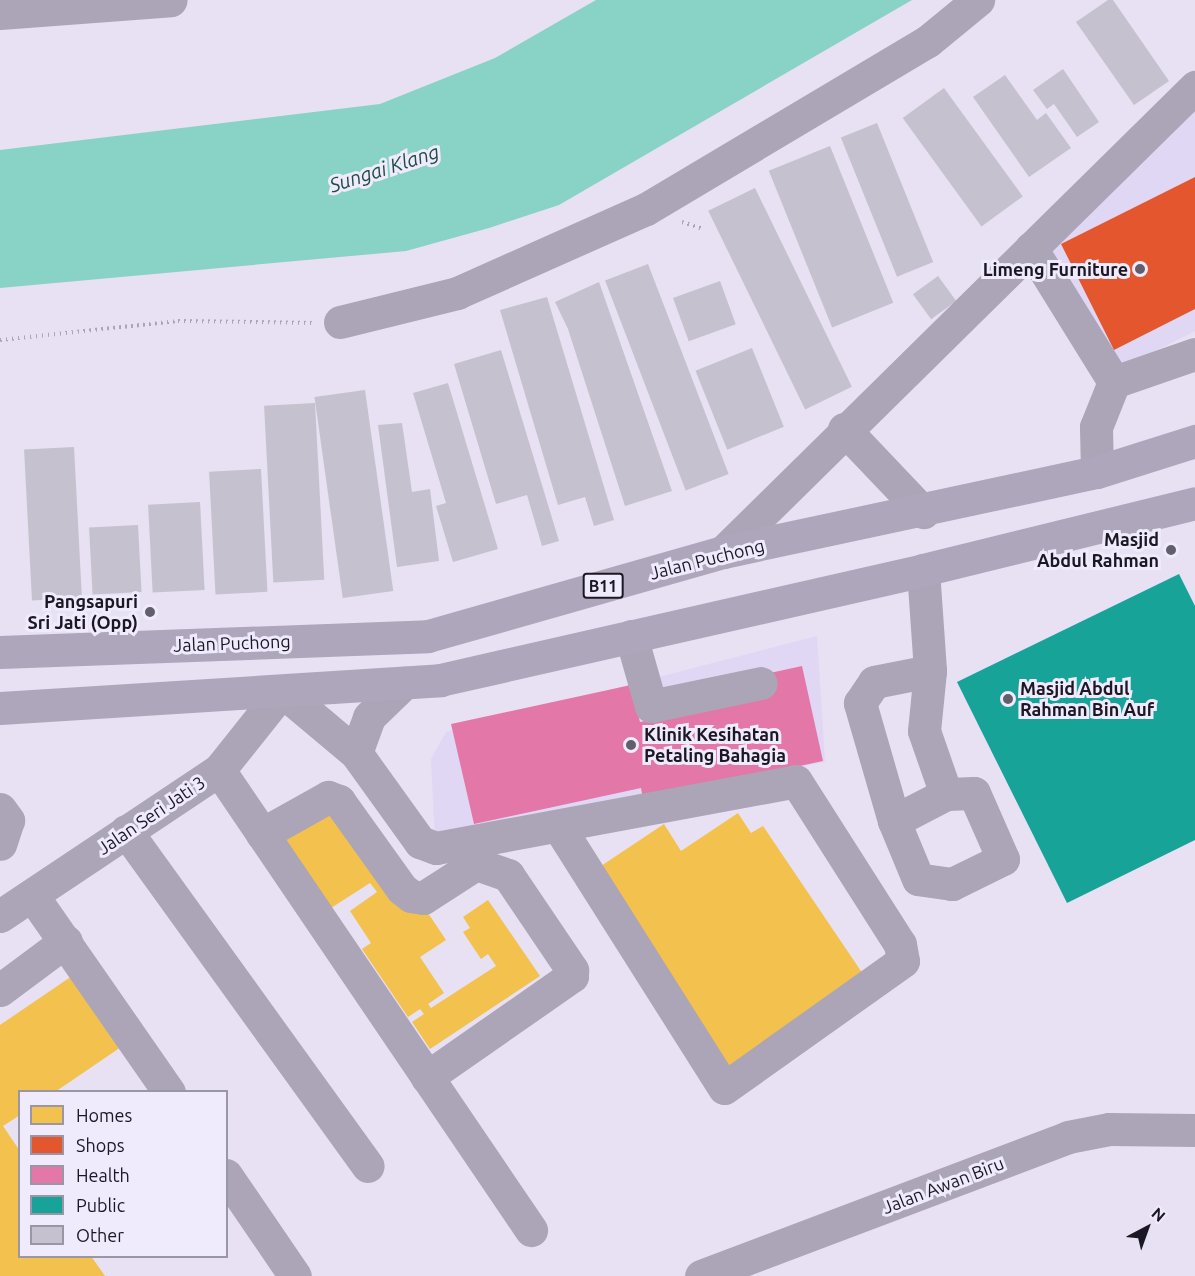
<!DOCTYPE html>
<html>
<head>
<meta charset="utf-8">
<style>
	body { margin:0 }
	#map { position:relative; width:1195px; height:1276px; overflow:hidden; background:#e7e1f3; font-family:Ubuntu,sans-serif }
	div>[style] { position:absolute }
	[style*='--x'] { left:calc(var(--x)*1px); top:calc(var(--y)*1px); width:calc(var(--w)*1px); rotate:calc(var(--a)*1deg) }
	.built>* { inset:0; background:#e0d7f4 }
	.water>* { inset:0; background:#88d2c6 }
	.homes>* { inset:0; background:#f2c14e }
	.shops>* { inset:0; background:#e4572e }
	.health>* { inset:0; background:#e377a8 }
	.public>* { inset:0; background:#17a398 }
	.building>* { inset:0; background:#c5c1cf; transform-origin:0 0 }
	.path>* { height:4px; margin-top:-2px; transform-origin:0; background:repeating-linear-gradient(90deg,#aba6b5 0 1.5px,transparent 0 6px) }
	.minor>* { height:33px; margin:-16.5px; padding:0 16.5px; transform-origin:16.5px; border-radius:16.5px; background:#aba5b7 }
	.major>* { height:33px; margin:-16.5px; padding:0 16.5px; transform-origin:16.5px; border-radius:16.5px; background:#aea6bb }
	.dots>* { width:16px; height:16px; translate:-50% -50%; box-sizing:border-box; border:3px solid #f0eafd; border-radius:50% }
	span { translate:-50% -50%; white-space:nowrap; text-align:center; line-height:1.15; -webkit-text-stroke:6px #f0eafd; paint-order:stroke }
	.shield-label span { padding:2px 4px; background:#f0eafd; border:2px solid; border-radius:4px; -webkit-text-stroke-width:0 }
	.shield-label { font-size:16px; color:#1c1823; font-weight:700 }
	.poi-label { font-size:18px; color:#1c1823; font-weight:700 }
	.right { translate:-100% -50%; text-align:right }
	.left { translate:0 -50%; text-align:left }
	.street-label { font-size:18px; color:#1c1823 }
	.water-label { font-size:20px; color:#1f4e42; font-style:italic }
	.legend { position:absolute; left:18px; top:1090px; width:210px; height:168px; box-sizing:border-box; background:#f0eafd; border:2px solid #9b96a6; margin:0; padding:8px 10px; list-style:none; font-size:18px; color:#1c1823 }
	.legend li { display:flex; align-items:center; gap:12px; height:30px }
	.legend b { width:30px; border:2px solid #9b96a6 }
	.north { position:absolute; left:1117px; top:1198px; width:60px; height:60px; -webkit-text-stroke:4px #f0eafd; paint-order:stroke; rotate:41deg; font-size:16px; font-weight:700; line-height:24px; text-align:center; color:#1c1823 }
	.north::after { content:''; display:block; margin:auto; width:21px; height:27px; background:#1c1823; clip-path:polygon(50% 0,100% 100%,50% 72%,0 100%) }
</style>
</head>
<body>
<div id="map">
	<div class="built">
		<div style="clip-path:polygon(1195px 103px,1195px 331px,1118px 370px,1044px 251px)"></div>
		<div style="clip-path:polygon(817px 636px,825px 762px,435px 840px,431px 759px,446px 732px)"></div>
	</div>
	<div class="water">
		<div style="clip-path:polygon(596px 0,912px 0,559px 205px,489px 228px,406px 251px,0 288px,0 150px,380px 104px,495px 58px)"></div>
	</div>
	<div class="homes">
		<div style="clip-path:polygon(348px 793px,446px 940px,420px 957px,444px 993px,428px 1004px,431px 1008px,496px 966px,488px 954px,481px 959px,463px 932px,470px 928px,463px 917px,488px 900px,540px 976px,430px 1049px,412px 1022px,424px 1014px,420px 1009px,408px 1017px,362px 949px,371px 943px,350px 911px,377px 892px,370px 883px,331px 908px,283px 836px)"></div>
		<div style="clip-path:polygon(738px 813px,751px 833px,763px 826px,867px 980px,722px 1077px,598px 868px,664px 824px,681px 851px)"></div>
		<div style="clip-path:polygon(72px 976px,121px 1047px,55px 1092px,20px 1092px,20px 1115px,3px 1126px,20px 1151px,20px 1256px,91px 1256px,105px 1276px,0 1276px,0 1025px)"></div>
	</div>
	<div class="shops">
		<div style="clip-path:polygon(1195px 177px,1195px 309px,1114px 350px,1061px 244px)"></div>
	</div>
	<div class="health">
		<div style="clip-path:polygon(802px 666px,823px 761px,643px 799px,641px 788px,474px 824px,451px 724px,631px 685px,640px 722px,774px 693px,770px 673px)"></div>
	</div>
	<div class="public">
		<div style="clip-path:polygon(1179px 574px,1195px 606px,1195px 840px,1067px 903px,957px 682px)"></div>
	</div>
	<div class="building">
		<div style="clip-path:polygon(1108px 0,1113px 0,1169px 81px,1134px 105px,1076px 22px)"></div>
		<div style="clip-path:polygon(1063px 69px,1099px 122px,1077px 137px,1054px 104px,1047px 109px,1033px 90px)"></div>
		<div style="clip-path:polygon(1005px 75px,1037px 120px,1046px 113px,1071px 148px,1029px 177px,973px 97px)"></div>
		<div style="left:944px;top:88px;width:134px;height:51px;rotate:54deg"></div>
		<div style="left:877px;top:123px;width:150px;height:39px;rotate:68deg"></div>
		<div style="left:830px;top:146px;width:169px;height:66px;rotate:68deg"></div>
		<div style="left:755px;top:188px;width:221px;height:52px;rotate:64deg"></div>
		<div style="left:648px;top:264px;width:225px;height:46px;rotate:69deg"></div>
		<div style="left:938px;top:276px;width:31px;height:31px;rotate:54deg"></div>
		<div style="left:720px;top:281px;width:46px;height:50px;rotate:70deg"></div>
		<div style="clip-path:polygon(599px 282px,672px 491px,625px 506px,568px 329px,555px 302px)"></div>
		<div style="clip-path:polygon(547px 297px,614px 520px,594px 526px,585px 497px,558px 505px,500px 310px)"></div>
		<div style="left:752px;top:348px;width:85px;height:61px;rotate:68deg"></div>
		<div style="clip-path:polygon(501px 350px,559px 541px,542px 546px,527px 495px,496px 504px,454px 364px)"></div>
		<div style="clip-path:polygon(448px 383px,498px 549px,453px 562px,436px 506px,446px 503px,413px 393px)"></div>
		<div style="left:365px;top:390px;width:203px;height:51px;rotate:82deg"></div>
		<div style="left:315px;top:403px;width:177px;height:51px;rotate:87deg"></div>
		<div style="clip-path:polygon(402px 423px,412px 492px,430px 489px,439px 561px,397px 567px,378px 425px)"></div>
		<div style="left:74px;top:447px;width:151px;height:50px;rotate:87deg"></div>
		<div style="left:261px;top:469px;width:123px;height:52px;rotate:87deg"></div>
		<div style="left:200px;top:502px;width:88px;height:52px;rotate:87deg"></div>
		<div style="left:138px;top:525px;width:67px;height:49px;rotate:87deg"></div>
	</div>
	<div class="path">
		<div style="--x:682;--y:222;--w:23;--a:18"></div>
		<div style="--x:0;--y:340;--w:179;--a:-6.1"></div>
		<div style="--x:178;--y:321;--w:135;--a:0.8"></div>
	</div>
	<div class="minor">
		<div style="--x:0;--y:13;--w:171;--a:-4.3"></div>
		<div style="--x:1031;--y:248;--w:158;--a:58.2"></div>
		<div style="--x:340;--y:322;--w:121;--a:-13.9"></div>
		<div style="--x:457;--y:293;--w:207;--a:-24"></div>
		<div style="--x:646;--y:209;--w:328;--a:-30.8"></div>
		<div style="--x:928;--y:41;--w:65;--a:-39.4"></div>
		<div style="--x:844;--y:429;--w:115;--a:46.4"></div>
		<div style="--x:1097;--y:472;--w:45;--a:-91.3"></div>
		<div style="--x:1096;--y:427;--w:48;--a:-68.2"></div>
		<div style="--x:1114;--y:382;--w:86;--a:-19.1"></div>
		<div style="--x:723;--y:552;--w:663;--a:-44.57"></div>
		<div style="--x:923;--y:570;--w:101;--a:86"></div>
		<div style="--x:930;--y:671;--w:60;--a:95.7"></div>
		<div style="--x:924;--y:731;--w:67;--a:70.8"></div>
		<div style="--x:946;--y:794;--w:28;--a:-2"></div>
		<div style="--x:974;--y:793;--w:72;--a:66.3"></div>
		<div style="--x:1003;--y:859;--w:57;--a:153.9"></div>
		<div style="--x:952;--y:884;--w:34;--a:-172"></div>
		<div style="--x:918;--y:879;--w:63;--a:-112.5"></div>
		<div style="--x:894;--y:821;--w:123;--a:-106.1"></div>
		<div style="--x:860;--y:703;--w:25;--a:-56"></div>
		<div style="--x:874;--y:682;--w:57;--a:-11.1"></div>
		<div style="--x:631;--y:636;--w:73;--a:74.1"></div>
		<div style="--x:651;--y:706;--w:112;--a:-11.8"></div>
		<div style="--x:356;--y:753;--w:38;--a:-70"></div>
		<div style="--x:369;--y:717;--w:49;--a:-44.2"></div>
		<div style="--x:219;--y:770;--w:556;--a:55.85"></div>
		<div style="--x:0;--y:809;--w:14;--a:54"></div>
		<div style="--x:8;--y:820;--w:25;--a:108"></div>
		<div style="--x:894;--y:821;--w:59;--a:-27.4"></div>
		<div style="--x:126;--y:831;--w:413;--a:54.2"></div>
		<div style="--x:262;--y:834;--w:76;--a:-29.3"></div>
		<div style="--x:328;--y:797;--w:12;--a:20"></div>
		<div style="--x:339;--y:801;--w:108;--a:54.4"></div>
		<div style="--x:402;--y:889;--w:11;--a:38"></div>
		<div style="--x:411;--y:896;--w:12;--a:9"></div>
		<div style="--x:423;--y:898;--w:63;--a:-32.7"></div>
		<div style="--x:476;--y:864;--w:34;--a:19"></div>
		<div style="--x:508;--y:875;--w:115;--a:56"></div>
		<div style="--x:572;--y:970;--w:6;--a:90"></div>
		<div style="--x:572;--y:976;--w:177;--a:145.1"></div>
		<div style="--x:32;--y:895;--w:240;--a:55.2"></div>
		<div style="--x:0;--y:916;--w:263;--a:-33.7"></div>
		<div style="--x:219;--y:770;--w:101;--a:-51.4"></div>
		<div style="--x:282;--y:691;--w:97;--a:40"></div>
		<div style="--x:356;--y:753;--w:110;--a:54.3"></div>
		<div style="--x:420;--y:842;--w:17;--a:21"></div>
		<div style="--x:436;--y:848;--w:366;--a:-10.5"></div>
		<div style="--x:796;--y:781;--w:193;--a:57.5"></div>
		<div style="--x:900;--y:944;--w:17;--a:80"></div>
		<div style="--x:903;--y:961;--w:219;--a:144.6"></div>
		<div style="--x:724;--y:1088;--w:309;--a:-122.3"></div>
		<div style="--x:0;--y:990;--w:82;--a:-36.6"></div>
		<div style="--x:226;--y:1175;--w:122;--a:55.7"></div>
		<div style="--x:701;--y:1276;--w:392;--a:-20.7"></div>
		<div style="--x:1068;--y:1137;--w:42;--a:-11"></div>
		<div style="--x:1109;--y:1129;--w:86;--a:0.7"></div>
	</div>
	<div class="major">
		<div style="--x:0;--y:652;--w:428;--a:-2.1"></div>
		<div style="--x:428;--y:636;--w:307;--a:-15.9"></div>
		<div style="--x:723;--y:552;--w:382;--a:-12.1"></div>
		<div style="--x:1097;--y:472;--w:103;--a:-17.6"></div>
		<div style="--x:0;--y:708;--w:441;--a:-3.6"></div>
		<div style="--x:440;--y:680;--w:495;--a:-12.8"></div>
		<div style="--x:923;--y:570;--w:280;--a:-13.8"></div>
	</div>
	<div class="dots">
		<div style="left:1140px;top:269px;background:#635e6c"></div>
		<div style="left:1171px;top:550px;background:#635e6c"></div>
		<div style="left:150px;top:612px;background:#635e6c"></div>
		<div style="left:1008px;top:699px;background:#635e6c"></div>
		<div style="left:631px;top:745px;background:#635e6c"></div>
	</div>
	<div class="shield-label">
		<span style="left:603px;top:586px">B11</span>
	</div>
	<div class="poi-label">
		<span class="right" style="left:1128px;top:269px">Limeng Furniture</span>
		<span class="right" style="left:1159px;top:550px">Masjid<br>Abdul Rahman</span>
		<span class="right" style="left:138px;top:612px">Pangsapuri<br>Sri Jati (Opp)</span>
		<span class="left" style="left:1020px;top:699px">Masjid Abdul<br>Rahman Bin Auf</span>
		<span class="left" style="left:644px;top:745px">Klinik Kesihatan<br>Petaling Bahagia</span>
	</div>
	<div class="street-label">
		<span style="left:707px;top:559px;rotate:-14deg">Jalan Puchong</span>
		<span style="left:232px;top:643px;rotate:-2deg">Jalan Puchong</span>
		<span style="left:151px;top:815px;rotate:-34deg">Jalan Seri Jati 3</span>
		<span style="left:943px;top:1185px;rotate:-21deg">Jalan Awan Biru</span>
	</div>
	<div class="water-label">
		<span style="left:384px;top:168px;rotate:-18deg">Sungai Klang</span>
	</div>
	<ul class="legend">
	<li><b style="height:16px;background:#f2c14e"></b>Homes</li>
	<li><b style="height:16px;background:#e4572e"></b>Shops</li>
	<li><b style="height:16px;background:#e377a8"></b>Health</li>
	<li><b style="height:16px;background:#17a398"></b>Public</li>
	<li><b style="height:16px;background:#c5c1cf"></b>Other</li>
	</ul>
	<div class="north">N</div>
</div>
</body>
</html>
